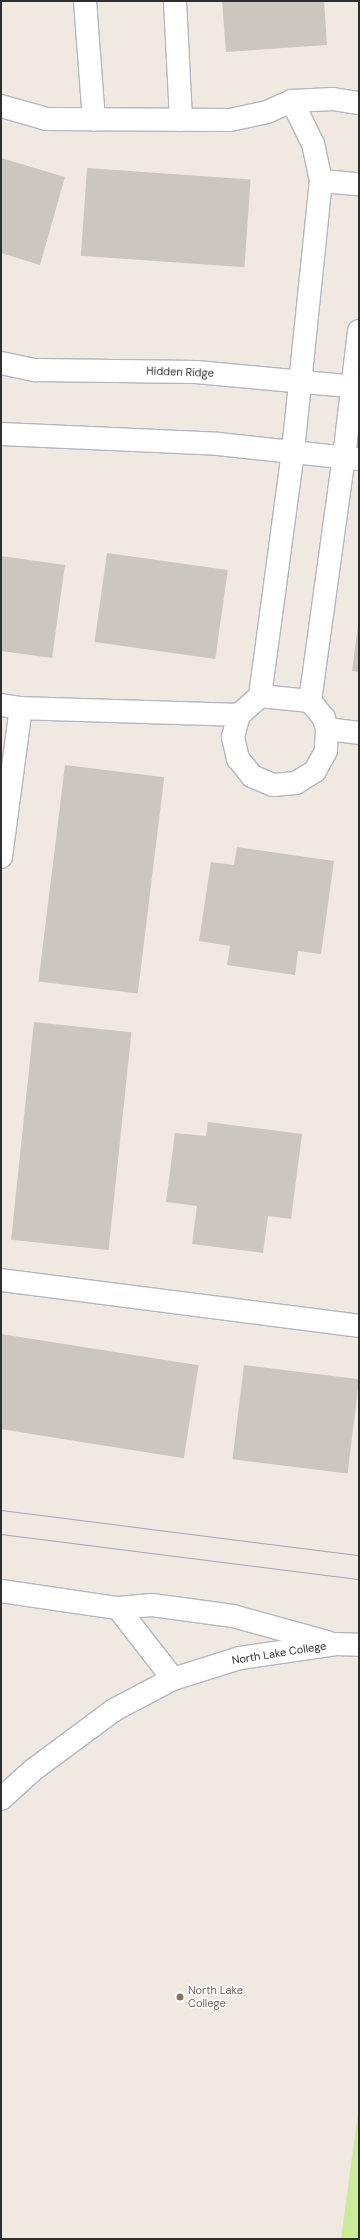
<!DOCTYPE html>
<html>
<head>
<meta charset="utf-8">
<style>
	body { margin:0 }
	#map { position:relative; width:360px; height:2240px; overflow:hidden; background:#efe9e1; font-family:"DM Sans",sans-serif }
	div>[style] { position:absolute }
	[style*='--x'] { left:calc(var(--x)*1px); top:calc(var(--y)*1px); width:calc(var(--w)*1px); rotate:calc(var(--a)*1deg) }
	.pitch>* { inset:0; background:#c9ec9a }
	.building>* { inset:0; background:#cbc7bf; transform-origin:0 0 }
	.roads { filter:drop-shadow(1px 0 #b4b7c1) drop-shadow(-1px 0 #b4b7c1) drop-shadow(0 1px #b4b7c1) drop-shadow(0 -1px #b4b7c1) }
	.minor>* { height:22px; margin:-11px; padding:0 11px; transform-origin:11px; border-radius:11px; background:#fff }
	.tram>* { height:1px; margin:-0.5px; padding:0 0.5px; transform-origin:0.5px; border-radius:0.5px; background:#a3a6b8 }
	.dots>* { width:11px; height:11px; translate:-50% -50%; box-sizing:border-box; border:2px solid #fff; border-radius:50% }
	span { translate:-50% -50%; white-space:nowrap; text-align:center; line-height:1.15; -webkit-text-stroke:3px #fff; paint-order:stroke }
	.street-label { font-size:11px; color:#2e2e2e }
	.education-label { font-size:11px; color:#785e54 }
	.left { translate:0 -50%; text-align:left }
	.frame { position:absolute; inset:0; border:2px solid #2e2e2e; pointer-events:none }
</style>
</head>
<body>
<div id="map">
	<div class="pitch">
		<div style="clip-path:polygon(359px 2105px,359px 2239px,341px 2239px)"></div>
	</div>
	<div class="building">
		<div style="clip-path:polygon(222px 1px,324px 1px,327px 45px,226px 52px)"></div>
		<div style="clip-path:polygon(1px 158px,65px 177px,40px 265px,1px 253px)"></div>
		<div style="left:87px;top:168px;width:164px;height:88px;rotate:4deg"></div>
		<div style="left:107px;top:553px;width:122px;height:90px;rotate:8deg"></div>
		<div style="clip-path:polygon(1px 556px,65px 565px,52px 658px,1px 651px)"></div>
		<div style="clip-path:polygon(358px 626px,359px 626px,359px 672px,352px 671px)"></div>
		<div style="left:65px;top:765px;width:100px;height:218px;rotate:7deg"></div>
		<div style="clip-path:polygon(237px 847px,334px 861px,321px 954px,298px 951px,295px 975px,227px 965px,230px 946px,199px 941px,211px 862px,234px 865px)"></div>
		<div style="left:34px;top:1022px;width:98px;height:219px;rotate:6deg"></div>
		<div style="clip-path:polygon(208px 1122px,302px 1134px,291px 1219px,268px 1216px,263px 1253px,192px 1244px,197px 1206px,166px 1202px,175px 1133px,206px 1136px)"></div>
		<div style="left:1px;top:1334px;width:200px;height:94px;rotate:9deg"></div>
		<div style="left:244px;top:1365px;width:116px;height:95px;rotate:7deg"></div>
	</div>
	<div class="roads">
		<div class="minor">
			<div style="--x:85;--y:1;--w:119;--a:85.7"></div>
			<div style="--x:175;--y:1;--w:119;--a:87.1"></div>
			<div style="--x:1;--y:106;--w:48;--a:15.8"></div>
			<div style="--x:47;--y:119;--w:183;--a:0.3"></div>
			<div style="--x:230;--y:120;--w:38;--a:-12"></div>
			<div style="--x:267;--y:112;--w:27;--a:-24"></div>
			<div style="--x:292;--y:101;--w:41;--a:-2.8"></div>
			<div style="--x:333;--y:99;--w:26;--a:9"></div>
			<div style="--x:321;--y:181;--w:38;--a:5"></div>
			<div style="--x:1;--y:363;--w:35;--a:12"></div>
			<div style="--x:35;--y:370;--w:161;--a:0.7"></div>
			<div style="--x:196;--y:372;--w:164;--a:5.3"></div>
			<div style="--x:1;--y:434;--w:217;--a:2.6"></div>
			<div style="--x:218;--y:444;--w:142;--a:6.1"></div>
			<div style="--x:260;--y:696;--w:50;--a:5.7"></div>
			<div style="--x:310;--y:701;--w:22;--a:51"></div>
			<div style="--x:324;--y:718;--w:11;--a:75"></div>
			<div style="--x:327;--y:729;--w:22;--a:93"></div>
			<div style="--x:326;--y:751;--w:23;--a:119"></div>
			<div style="--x:315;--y:771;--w:22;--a:148"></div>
			<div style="--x:296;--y:783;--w:23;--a:175"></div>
			<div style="--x:273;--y:785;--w:23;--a:-157"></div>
			<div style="--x:252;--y:776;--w:22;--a:-129"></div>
			<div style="--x:238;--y:759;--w:23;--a:-103"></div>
			<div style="--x:233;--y:737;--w:23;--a:-75"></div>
			<div style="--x:239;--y:715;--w:28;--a:-42"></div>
			<div style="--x:260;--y:696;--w:247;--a:-82.3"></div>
			<div style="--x:293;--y:451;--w:271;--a:-84.1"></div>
			<div style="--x:321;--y:181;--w:38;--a:-102"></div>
			<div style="--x:313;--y:144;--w:48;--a:-116"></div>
			<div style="--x:310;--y:701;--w:246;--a:-82.1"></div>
			<div style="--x:344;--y:457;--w:127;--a:-83.2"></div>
			<div style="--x:1;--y:705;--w:20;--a:9"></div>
			<div style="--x:327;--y:729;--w:32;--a:7"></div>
			<div style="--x:1;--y:857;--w:150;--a:-82.4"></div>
			<div style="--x:21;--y:708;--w:218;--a:1.8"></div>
			<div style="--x:1;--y:1280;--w:361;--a:7.3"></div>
			<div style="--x:1;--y:1591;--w:118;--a:8.3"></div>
			<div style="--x:118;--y:1608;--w:34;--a:-5"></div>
			<div style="--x:152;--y:1605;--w:82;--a:7.7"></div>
			<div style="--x:233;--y:1616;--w:98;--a:15.5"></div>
			<div style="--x:118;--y:1608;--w:90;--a:52.2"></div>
			<div style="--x:1;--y:1799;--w:43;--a:-42.2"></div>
			<div style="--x:33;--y:1770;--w:101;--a:-36.5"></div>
			<div style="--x:114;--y:1710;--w:67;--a:-27.7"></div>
			<div style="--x:173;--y:1679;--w:70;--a:-17.4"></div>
			<div style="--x:240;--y:1658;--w:97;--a:-8.3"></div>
			<div style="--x:336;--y:1644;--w:23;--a:2"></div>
		</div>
	</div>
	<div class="tram">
		<div style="--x:1;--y:1510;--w:361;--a:7.2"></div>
		<div style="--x:1;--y:1534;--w:361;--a:7.2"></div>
	</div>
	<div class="dots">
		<div style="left:180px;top:1997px;background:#8d6e63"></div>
	</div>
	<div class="street-label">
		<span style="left:180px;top:372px;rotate:2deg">Hidden Ridge</span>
		<span style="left:279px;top:1653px;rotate:-9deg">North Lake College</span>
	</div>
	<div class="education-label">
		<span class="left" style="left:188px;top:1997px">North Lake<br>College</span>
	</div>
	<div class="frame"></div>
</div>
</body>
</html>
